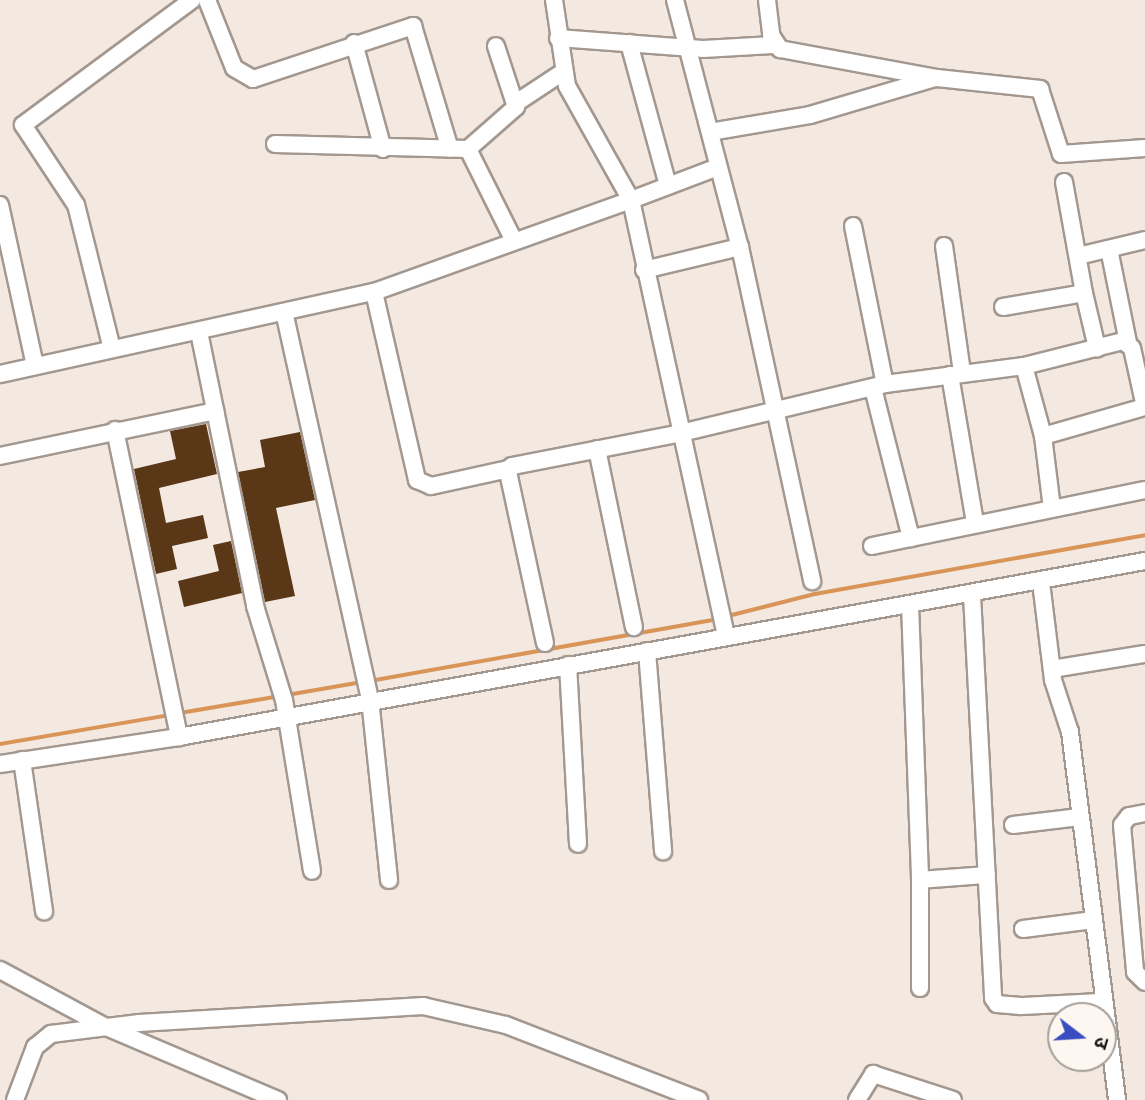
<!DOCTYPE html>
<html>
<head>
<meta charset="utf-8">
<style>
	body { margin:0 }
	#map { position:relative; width:1145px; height:1100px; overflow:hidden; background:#f4e9e0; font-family:"Source Sans 3","Noto Sans Devanagari",sans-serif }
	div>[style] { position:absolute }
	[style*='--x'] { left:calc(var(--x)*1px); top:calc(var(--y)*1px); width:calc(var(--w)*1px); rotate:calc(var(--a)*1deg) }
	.stream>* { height:3.5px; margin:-1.75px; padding:0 1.75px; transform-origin:1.75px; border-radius:1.75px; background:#d99558 }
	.building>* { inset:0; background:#5a3716 }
	.roads { filter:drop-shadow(2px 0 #a39890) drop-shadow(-2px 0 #a39890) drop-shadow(0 2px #a39890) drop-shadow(0 -2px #a39890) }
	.minor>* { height:16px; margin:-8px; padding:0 8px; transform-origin:8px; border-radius:8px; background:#fff }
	span { translate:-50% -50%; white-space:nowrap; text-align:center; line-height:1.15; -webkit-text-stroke:7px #fef7f1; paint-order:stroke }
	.north { position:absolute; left:1047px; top:1002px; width:70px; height:70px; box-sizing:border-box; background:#fef7f1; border:2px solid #a49e99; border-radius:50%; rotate:107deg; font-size:19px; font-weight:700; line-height:28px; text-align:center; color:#1c1815 }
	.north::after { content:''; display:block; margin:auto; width:24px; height:32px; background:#3b4ec1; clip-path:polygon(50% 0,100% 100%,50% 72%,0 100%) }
</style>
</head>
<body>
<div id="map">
	<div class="stream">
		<div style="--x:728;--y:616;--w:90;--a:-14.2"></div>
		<div style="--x:815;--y:594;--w:335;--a:-10.1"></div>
		<div style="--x:370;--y:681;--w:352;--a:-10.1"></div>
		<div style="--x:287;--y:695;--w:76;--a:-9.8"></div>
		<div style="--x:180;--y:713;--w:101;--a:-9.6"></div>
		<div style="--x:0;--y:744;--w:171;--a:-9.7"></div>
	</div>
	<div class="building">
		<div style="clip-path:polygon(206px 424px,217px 474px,159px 488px,166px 523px,203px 515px,208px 538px,172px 546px,177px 569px,156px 574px,134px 469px,176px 459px,170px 431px)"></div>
		<div style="clip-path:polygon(300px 432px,315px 500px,276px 508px,295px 596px,265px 602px,238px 472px,265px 467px,260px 440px)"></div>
		<div style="clip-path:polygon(231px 541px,242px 593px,184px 607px,178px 581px,219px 571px,213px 545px)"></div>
	</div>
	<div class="roads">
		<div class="minor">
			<div style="--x:207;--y:0;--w:73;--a:68.3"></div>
			<div style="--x:234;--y:68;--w:22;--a:30"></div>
			<div style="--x:253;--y:79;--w:169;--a:-18.3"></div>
			<div style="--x:413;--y:26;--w:128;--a:73.3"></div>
			<div style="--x:554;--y:0;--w:87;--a:81.4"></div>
			<div style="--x:567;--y:86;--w:131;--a:60.7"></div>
			<div style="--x:631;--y:200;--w:93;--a:-20.8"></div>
			<div style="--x:675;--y:0;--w:255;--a:75.3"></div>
			<div style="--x:767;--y:0;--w:35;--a:83"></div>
			<div style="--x:771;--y:35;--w:17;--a:57"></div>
			<div style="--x:780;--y:49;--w:160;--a:10.5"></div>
			<div style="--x:937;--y:78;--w:104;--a:6.1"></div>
			<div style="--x:1040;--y:89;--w:68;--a:72.1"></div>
			<div style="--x:1061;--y:154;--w:84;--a:-4.1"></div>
			<div style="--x:558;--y:38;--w:145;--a:4.3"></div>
			<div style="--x:703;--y:49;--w:70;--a:-3.3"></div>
			<div style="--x:354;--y:43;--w:110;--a:74.7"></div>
			<div style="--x:629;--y:43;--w:148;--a:74.7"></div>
			<div style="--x:516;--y:103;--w:56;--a:-33.4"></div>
			<div style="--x:710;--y:132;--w:101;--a:-9.6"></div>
			<div style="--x:810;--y:115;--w:130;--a:-16.5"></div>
			<div style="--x:275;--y:144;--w:193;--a:1.5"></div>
			<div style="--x:468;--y:149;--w:101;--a:63.4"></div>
			<div style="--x:468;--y:149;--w:64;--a:-41.2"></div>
			<div style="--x:516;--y:107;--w:64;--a:-108.2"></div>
			<div style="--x:1064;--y:182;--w:113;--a:79.8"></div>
			<div style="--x:0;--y:205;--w:164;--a:77.7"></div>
			<div style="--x:853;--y:226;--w:161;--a:78.6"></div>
			<div style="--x:944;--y:246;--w:127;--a:81.9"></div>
			<div style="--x:1109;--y:249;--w:95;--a:78.5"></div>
			<div style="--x:1078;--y:256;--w:69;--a:-13.4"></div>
			<div style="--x:644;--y:270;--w:99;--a:-13.5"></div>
			<div style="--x:740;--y:247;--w:342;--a:77.8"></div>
			<div style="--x:374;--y:292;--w:193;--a:77.1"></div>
			<div style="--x:417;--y:480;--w:15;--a:23"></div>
			<div style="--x:431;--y:486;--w:79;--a:-12.4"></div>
			<div style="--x:1003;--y:307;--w:82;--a:-9.8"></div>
			<div style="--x:1084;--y:293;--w:57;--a:76.7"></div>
			<div style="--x:285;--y:316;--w:392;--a:77.5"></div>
			<div style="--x:370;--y:699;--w:182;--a:84"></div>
			<div style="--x:199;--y:332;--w:280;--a:78.4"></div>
			<div style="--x:255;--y:606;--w:98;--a:72.9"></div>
			<div style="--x:284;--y:700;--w:173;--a:80.7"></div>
			<div style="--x:112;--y:349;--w:148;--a:-104"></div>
			<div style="--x:76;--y:205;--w:96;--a:-123.5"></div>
			<div style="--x:23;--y:125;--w:210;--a:-36.5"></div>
			<div style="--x:1024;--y:366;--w:73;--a:74.8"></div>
			<div style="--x:1043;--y:436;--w:73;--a:82.9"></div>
			<div style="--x:0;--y:374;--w:383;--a:-12.4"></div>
			<div style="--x:374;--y:292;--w:273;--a:-19.7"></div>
			<div style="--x:631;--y:200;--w:447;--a:77.7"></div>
			<div style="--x:950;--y:375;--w:150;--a:80.4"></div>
			<div style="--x:873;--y:388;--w:155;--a:75.8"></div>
			<div style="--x:115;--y:430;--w:314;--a:78.2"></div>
			<div style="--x:1043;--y:436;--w:105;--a:-16"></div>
			<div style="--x:597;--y:449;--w:182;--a:78.3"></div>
			<div style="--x:0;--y:456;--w:220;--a:-11.8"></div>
			<div style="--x:872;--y:546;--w:279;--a:-11.6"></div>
			<div style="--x:1041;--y:582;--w:99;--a:83"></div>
			<div style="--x:1053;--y:680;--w:55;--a:71.9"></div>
			<div style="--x:1070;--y:732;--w:371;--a:82.7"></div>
			<div style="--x:972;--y:595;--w:404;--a:87"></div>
			<div style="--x:993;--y:998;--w:7;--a:56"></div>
			<div style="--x:997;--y:1004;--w:24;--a:5"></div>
			<div style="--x:1021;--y:1006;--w:80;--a:-2.9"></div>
			<div style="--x:910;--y:604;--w:276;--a:87.9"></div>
			<div style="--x:545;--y:643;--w:175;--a:-102.2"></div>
			<div style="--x:508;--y:472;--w:7;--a:-56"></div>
			<div style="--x:512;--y:466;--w:172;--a:-11"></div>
			<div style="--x:681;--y:433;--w:210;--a:-13.5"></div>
			<div style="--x:885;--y:384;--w:140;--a:-7.4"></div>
			<div style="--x:1024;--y:366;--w:102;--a:-14.2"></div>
			<div style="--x:1123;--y:341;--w:11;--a:38"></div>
			<div style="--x:1132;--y:348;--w:60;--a:77.6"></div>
			<div style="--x:647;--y:651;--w:201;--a:85.4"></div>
			<div style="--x:568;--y:665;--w:179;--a:86.8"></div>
			<div style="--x:1052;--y:669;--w:94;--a:-9.2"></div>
			<div style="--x:22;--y:760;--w:153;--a:81.7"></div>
			<div style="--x:0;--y:764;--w:181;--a:-8.6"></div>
			<div style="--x:179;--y:737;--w:982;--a:-10.33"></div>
			<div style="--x:1145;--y:813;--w:16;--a:169"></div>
			<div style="--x:1129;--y:816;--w:11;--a:128"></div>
			<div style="--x:1122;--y:825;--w:148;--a:84.9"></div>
			<div style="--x:1135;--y:972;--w:14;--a:45"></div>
			<div style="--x:1013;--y:825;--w:67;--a:-6.8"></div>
			<div style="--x:1023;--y:929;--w:71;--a:-7.3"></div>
			<div style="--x:0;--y:970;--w:120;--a:28.3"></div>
			<div style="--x:106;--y:1027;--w:187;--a:23"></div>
			<div style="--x:920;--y:988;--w:108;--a:-90"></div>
			<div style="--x:920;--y:880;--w:67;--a:-4.3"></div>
			<div style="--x:15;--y:1100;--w:57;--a:-69.3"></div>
			<div style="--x:35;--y:1047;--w:21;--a:-39"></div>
			<div style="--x:51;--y:1034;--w:89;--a:-7.1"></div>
			<div style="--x:139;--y:1023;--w:285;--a:-3.4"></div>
			<div style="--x:423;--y:1006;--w:85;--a:12.9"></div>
			<div style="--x:506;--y:1025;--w:207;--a:21.2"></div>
			<div style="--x:857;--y:1100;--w:31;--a:-58"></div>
			<div style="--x:873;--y:1074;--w:84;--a:18"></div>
		</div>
	</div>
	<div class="north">उ</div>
</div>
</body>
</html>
